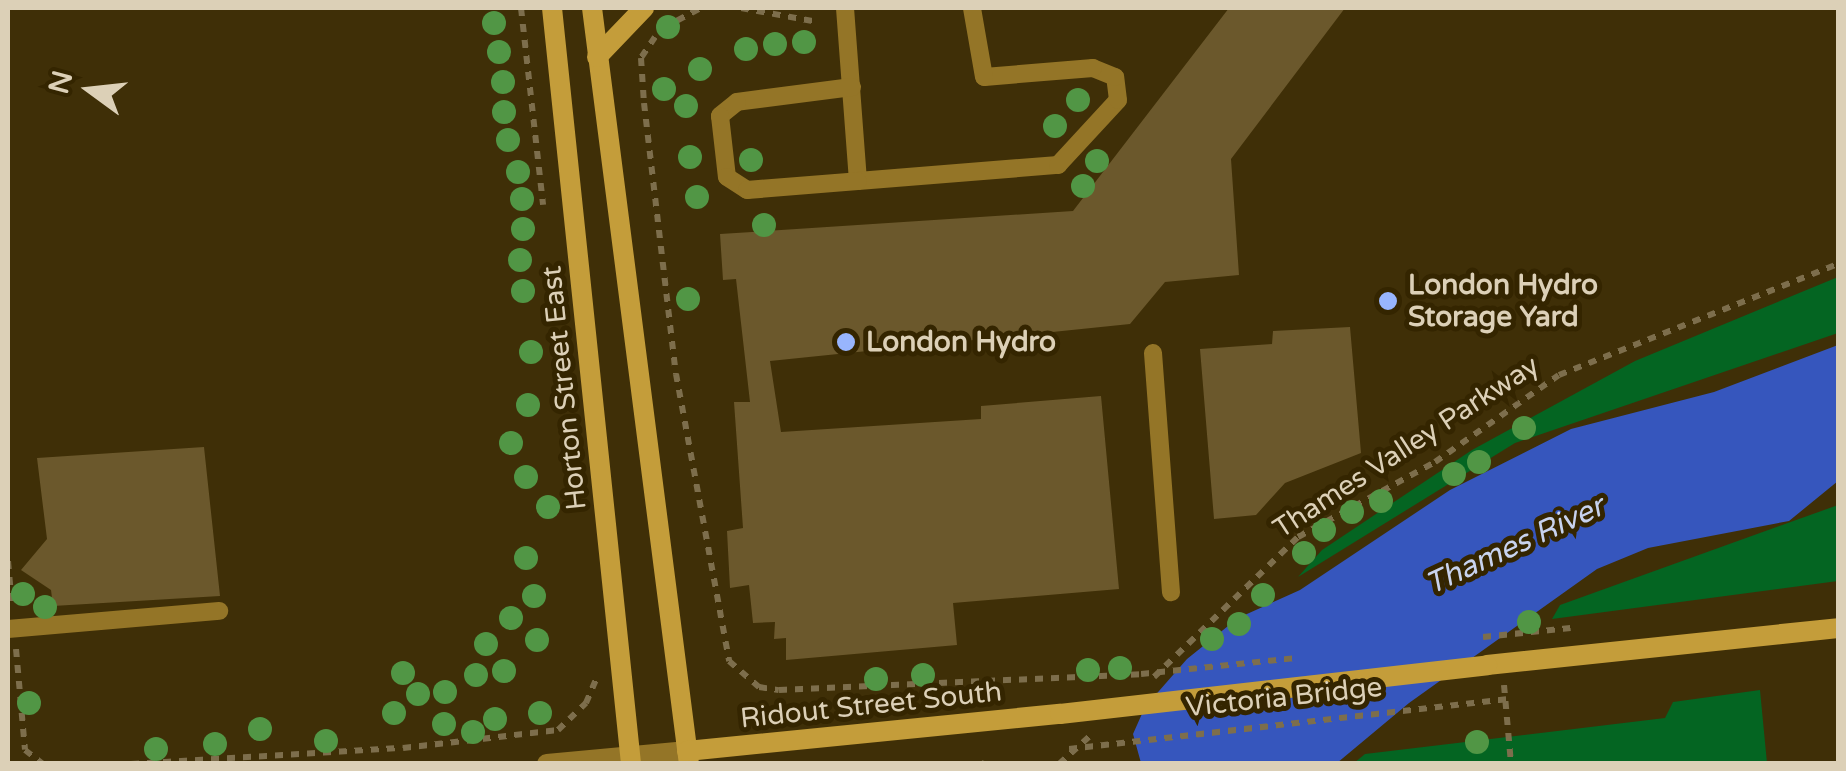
<!DOCTYPE html>
<html>
<head>
<meta charset="utf-8">
<style>
	body { margin:0 }
	#map { position:relative; width:1846px; height:771px; overflow:hidden; background:#3f2f07; font-family:"Varela Round",sans-serif }
	div>[style] { position:absolute }
	[style*='--x'] { left:calc(var(--x)*1px); top:calc(var(--y)*1px); width:calc(var(--w)*1px); rotate:calc(var(--a)*1deg) }
	.green>* { inset:0; background:#046522 }
	.water>* { inset:0; background:#3656bd }
	.building>* { inset:0; background:#6b582c }
	.path>* { height:6px; margin-top:-3px; transform-origin:0; background:repeating-linear-gradient(90deg,#7d6e4c 0 8px,transparent 0 16px) }
	.lane>* { height:18px; margin:-9px; padding:0 9px; transform-origin:9px; border-radius:9px; background:#947527 }
	.street>* { height:20px; margin:-10px; padding:0 10px; transform-origin:10px; border-radius:10px; background:#947527 }
	.secondary>* { height:20px; margin:-10px; padding:0 10px; transform-origin:10px; border-radius:10px; background:#c49d3a }
	.path-bridge>* { height:6px; margin-top:-3px; transform-origin:0; background:repeating-linear-gradient(90deg,#7d6e4c 0 8px,transparent 0 16px) }
	.secondary-bridge>* { height:20px; margin:-10px; padding:0 10px; transform-origin:10px; border-radius:10px; background:#c49d3a }
	.trees>* { width:24px; height:24px; margin:-12px; border-radius:50%; background:#519645 }
	.dots>* { width:28px; height:28px; translate:-50% -50%; box-sizing:border-box; border:5px solid #342500; border-radius:50% }
	span { translate:-50% -50%; white-space:nowrap; text-align:center; line-height:1.15; -webkit-text-stroke:10px #342500; paint-order:stroke }
	.poi-label { font-size:28px; color:#dcd0b7; font-weight:700 }
	.left { translate:0 -50%; text-align:left }
	.street-label { font-size:28px; color:#dcd0b7 }
	.water-label { font-size:30px; color:#c8d3ee; font-style:italic }
	.frame { position:absolute; inset:0; border:10px solid #dcd0b7; pointer-events:none }
	.north { position:absolute; left:40px; top:40px; width:100px; height:100px; -webkit-text-stroke:8px #342500; paint-order:stroke; rotate:285deg; font-size:28px; font-weight:700; line-height:40px; text-align:center; color:#dcd0b7 }
	.north::after { content:''; display:block; margin:auto; width:35px; height:45px; background:#dcd0b7; clip-path:polygon(50% 0,100% 100%,50% 72%,0 100%) }
</style>
</head>
<body>
<div id="map">
	<div class="green">
		<div style="clip-path:polygon(1838px 277px,1838px 333px,1515px 443px,1298px 577px,1322px 550px,1472px 450px,1635px 361px)"></div>
		<div style="clip-path:polygon(1838px 505px,1838px 581px,1552px 619px,1560px 605px)"></div>
		<div style="clip-path:polygon(1760px 690px,1767px 763px,1354px 763px,1365px 754px,1665px 718px,1673px 702px)"></div>
	</div>
	<div class="water">
		<div style="clip-path:polygon(1838px 345px,1838px 481px,1789px 521px,1648px 548px,1597px 569px,1409px 703px,1337px 763px,1141px 763px,1133px 734px,1145px 707px,1187px 659px,1238px 618px,1300px 590px,1450px 490px,1571px 429px,1714px 392px)"></div>
	</div>
	<div class="building">
		<div style="clip-path:polygon(1229px 8px,1345px 8px,1231px 159px,1239px 275px,1165px 282px,1130px 324px,770px 361px,781px 432px,981px 419px,981px 406px,1101px 396px,1119px 589px,953px 603px,957px 645px,786px 660px,786px 638px,774px 639px,775px 622px,753px 623px,749px 585px,730px 588px,727px 531px,743px 528px,734px 402px,750px 402px,736px 279px,723px 280px,720px 234px,1073px 211px)"></div>
		<div style="clip-path:polygon(1350px 327px,1361px 453px,1285px 483px,1256px 515px,1214px 519px,1200px 349px,1272px 344px,1273px 331px)"></div>
		<div style="clip-path:polygon(204px 447px,220px 596px,53px 606px,51px 590px,21px 570px,47px 539px,37px 458px)"></div>
	</div>
	<div class="path">
		<div style="--x:521;--y:8;--w:198;--a:83.6"></div>
		<div style="--x:741;--y:8;--w:78;--a:10.3"></div>
		<div style="--x:663;--y:28;--w:43;--a:-27.8"></div>
		<div style="--x:655;--y:37;--w:25;--a:124"></div>
		<div style="--x:641;--y:58;--w:45;--a:86.2"></div>
		<div style="--x:644;--y:103;--w:273;--a:83.3"></div>
		<div style="--x:676;--y:374;--w:292;--a:79.5"></div>
		<div style="--x:729;--y:661;--w:40;--a:41"></div>
		<div style="--x:759;--y:687;--w:20;--a:9"></div>
		<div style="--x:779;--y:690;--w:362;--a:-2.5"></div>
		<div style="--x:8;--y:561;--w:46;--a:85"></div>
		<div style="--x:16;--y:649;--w:101;--a:84.9"></div>
		<div style="--x:25;--y:750;--w:23;--a:38"></div>
		<div style="--x:1154;--y:677;--w:201;--a:-44.2"></div>
		<div style="--x:1298;--y:537;--w:156;--a:-28.7"></div>
		<div style="--x:1435;--y:462;--w:151;--a:-35.1"></div>
		<div style="--x:1559;--y:375;--w:300;--a:-21.7"></div>
		<div style="--x:1504;--y:685;--w:79;--a:84.9"></div>
		<div style="--x:131;--y:764;--w:272;--a:-3.4"></div>
		<div style="--x:403;--y:748;--w:156;--a:-6.6"></div>
		<div style="--x:558;--y:730;--w:39;--a:-44"></div>
		<div style="--x:586;--y:703;--w:25;--a:-67"></div>
		<div style="--x:984;--y:764;--w:3;--a:-72"></div>
		<div style="--x:1059;--y:764;--w:42;--a:-42.1"></div>
	</div>
	<div class="lane">
		<div style="--x:845;--y:8;--w:173;--a:85.7"></div>
		<div style="--x:858;--y:181;--w:201;--a:-4.6"></div>
		<div style="--x:1058;--y:165;--w:88;--a:-47.3"></div>
		<div style="--x:1118;--y:100;--w:23;--a:-97"></div>
		<div style="--x:1115;--y:77;--w:24;--a:-158"></div>
		<div style="--x:1093;--y:68;--w:109;--a:175.3"></div>
		<div style="--x:984;--y:77;--w:70;--a:-99.9"></div>
		<div style="--x:852;--y:87;--w:116;--a:172.6"></div>
		<div style="--x:737;--y:102;--w:22;--a:141"></div>
		<div style="--x:720;--y:116;--w:61;--a:83.5"></div>
		<div style="--x:727;--y:177;--w:24;--a:33"></div>
		<div style="--x:747;--y:190;--w:111;--a:-4.6"></div>
		<div style="--x:1153;--y:353;--w:240;--a:85.7"></div>
		<div style="--x:8;--y:629;--w:212;--a:-4.9"></div>
	</div>
	<div class="street">
		<div style="--x:547;--y:764;--w:141;--a:-5.3"></div>
	</div>
	<div class="secondary">
		<div style="--x:552;--y:8;--w:760;--a:84.03"></div>
		<div style="--x:592;--y:8;--w:762;--a:82.69"></div>
		<div style="--x:597;--y:57;--w:68;--a:-46.2"></div>
		<div style="--x:1487;--y:665;--w:353;--a:-6"></div>
		<div style="--x:687;--y:751;--w:375;--a:-5.7"></div>
	</div>
	<div class="path-bridge">
		<div style="--x:1483;--y:637;--w:88;--a:-5.8"></div>
		<div style="--x:1141;--y:674;--w:157;--a:-5.9"></div>
		<div style="--x:1069;--y:749;--w:440;--a:-6.5"></div>
	</div>
	<div class="secondary-bridge">
		<div style="--x:1060;--y:714;--w:430;--a:-6.5"></div>
	</div>
	<div class="trees">
		<div style="left:494px;top:23px"></div>
		<div style="left:668px;top:27px"></div>
		<div style="left:804px;top:42px"></div>
		<div style="left:775px;top:44px"></div>
		<div style="left:746px;top:49px"></div>
		<div style="left:499px;top:52px"></div>
		<div style="left:700px;top:69px"></div>
		<div style="left:503px;top:82px"></div>
		<div style="left:664px;top:89px"></div>
		<div style="left:1078px;top:100px"></div>
		<div style="left:686px;top:106px"></div>
		<div style="left:504px;top:112px"></div>
		<div style="left:1055px;top:126px"></div>
		<div style="left:508px;top:140px"></div>
		<div style="left:690px;top:157px"></div>
		<div style="left:751px;top:160px"></div>
		<div style="left:1097px;top:161px"></div>
		<div style="left:518px;top:172px"></div>
		<div style="left:1083px;top:186px"></div>
		<div style="left:697px;top:197px"></div>
		<div style="left:522px;top:199px"></div>
		<div style="left:764px;top:225px"></div>
		<div style="left:523px;top:229px"></div>
		<div style="left:520px;top:260px"></div>
		<div style="left:523px;top:291px"></div>
		<div style="left:688px;top:299px"></div>
		<div style="left:531px;top:352px"></div>
		<div style="left:528px;top:405px"></div>
		<div style="left:1524px;top:428px"></div>
		<div style="left:511px;top:443px"></div>
		<div style="left:1479px;top:462px"></div>
		<div style="left:1454px;top:474px"></div>
		<div style="left:526px;top:477px"></div>
		<div style="left:1381px;top:501px"></div>
		<div style="left:548px;top:507px"></div>
		<div style="left:1352px;top:512px"></div>
		<div style="left:1324px;top:530px"></div>
		<div style="left:1304px;top:553px"></div>
		<div style="left:526px;top:558px"></div>
		<div style="left:23px;top:594px"></div>
		<div style="left:1263px;top:595px"></div>
		<div style="left:534px;top:596px"></div>
		<div style="left:45px;top:607px"></div>
		<div style="left:511px;top:618px"></div>
		<div style="left:1529px;top:622px"></div>
		<div style="left:1239px;top:624px"></div>
		<div style="left:1212px;top:639px"></div>
		<div style="left:537px;top:640px"></div>
		<div style="left:486px;top:644px"></div>
		<div style="left:1120px;top:668px"></div>
		<div style="left:1088px;top:670px"></div>
		<div style="left:504px;top:671px"></div>
		<div style="left:403px;top:673px"></div>
		<div style="left:476px;top:675px"></div>
		<div style="left:923px;top:675px"></div>
		<div style="left:876px;top:679px"></div>
		<div style="left:445px;top:692px"></div>
		<div style="left:418px;top:694px"></div>
		<div style="left:29px;top:703px"></div>
		<div style="left:394px;top:713px"></div>
		<div style="left:540px;top:713px"></div>
		<div style="left:495px;top:719px"></div>
		<div style="left:444px;top:724px"></div>
		<div style="left:260px;top:729px"></div>
		<div style="left:473px;top:732px"></div>
		<div style="left:326px;top:741px"></div>
		<div style="left:1477px;top:742px"></div>
		<div style="left:215px;top:744px"></div>
		<div style="left:156px;top:749px"></div>
	</div>
	<div class="dots">
		<div style="left:1388px;top:301px;background:#98b5fd"></div>
		<div style="left:846px;top:342px;background:#98b5fd"></div>
	</div>
	<div class="poi-label">
		<span class="left" style="left:1408px;top:301px">London Hydro<br>Storage Yard</span>
		<span class="left" style="left:866px;top:342px">London Hydro</span>
	</div>
	<div class="street-label">
		<span style="left:564px;top:388px;rotate:-96deg">Horton Street East</span>
		<span style="left:1406px;top:447px;rotate:-33deg">Thames Valley Parkway</span>
		<span style="left:1284px;top:697px;rotate:-6deg">Victoria Bridge</span>
		<span style="left:871px;top:705px;rotate:-6deg">Ridout Street South</span>
	</div>
	<div class="water-label">
		<span style="left:1515px;top:546px;rotate:-25deg">Thames River</span>
	</div>
	<div class="frame"></div>
	<div class="north">N</div>
</div>
</body>
</html>
